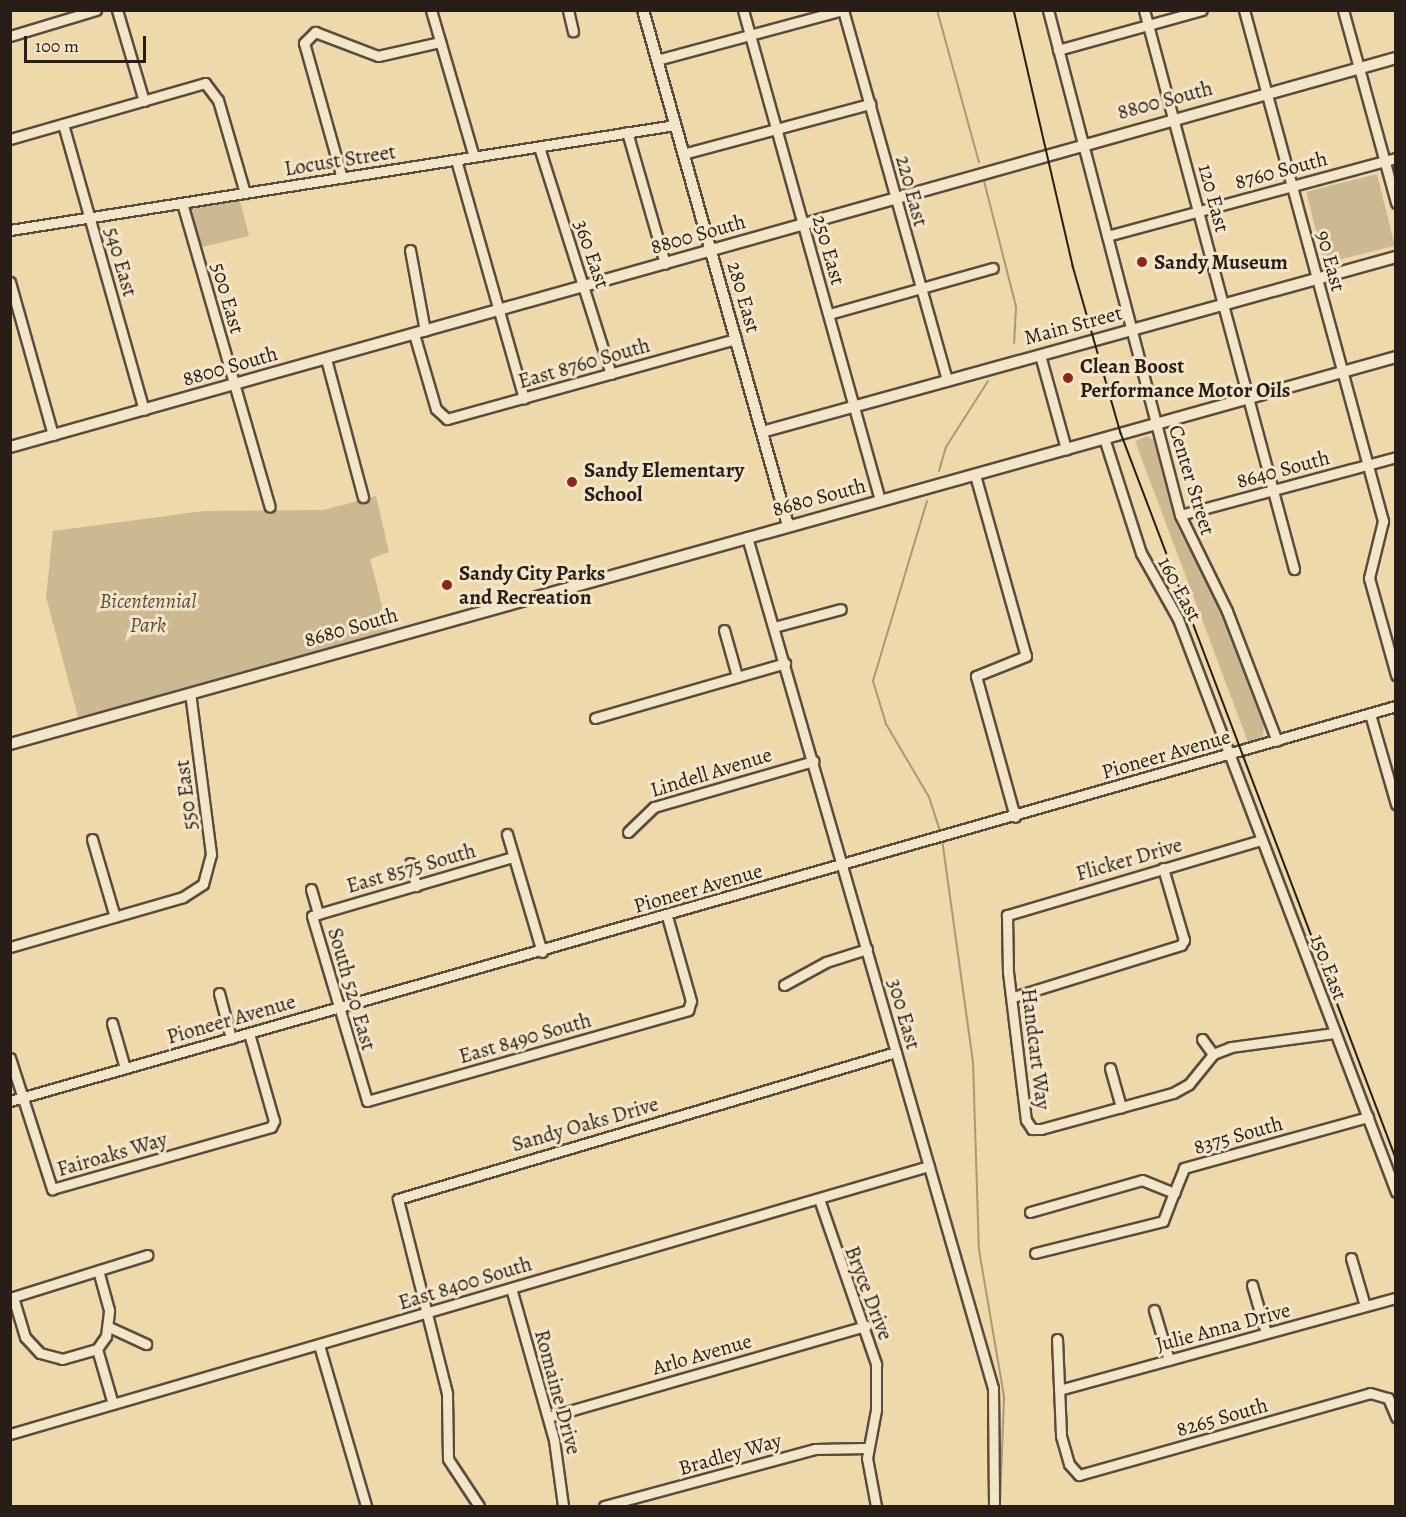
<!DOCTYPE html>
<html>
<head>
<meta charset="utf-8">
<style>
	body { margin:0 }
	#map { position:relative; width:1406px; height:1517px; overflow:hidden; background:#edd9aa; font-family:Alegreya,serif }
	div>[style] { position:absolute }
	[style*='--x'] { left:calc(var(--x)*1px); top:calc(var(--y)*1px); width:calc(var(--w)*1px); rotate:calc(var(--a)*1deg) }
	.green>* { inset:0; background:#ccb991; transform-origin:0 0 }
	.stream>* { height:2px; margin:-1px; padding:0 1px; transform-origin:1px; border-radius:1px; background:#aa9978 }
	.roads { filter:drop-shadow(2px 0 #594c3c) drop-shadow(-2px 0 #594c3c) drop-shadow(0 2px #594c3c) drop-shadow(0 -2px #594c3c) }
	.minor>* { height:9px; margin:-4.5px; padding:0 4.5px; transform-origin:4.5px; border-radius:4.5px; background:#f3e6c8 }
	.tertiary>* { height:10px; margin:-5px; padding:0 5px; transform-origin:5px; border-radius:5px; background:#f3e6c8 }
	.tram>* { height:1.5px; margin:-0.75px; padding:0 0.75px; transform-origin:0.75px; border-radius:0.75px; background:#281d17 }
	.dots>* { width:16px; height:16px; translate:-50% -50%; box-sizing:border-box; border:3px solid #f3e6c8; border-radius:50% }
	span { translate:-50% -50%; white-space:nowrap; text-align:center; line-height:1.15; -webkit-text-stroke:6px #f3e6c8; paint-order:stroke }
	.street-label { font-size:21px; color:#281d17 }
	.poi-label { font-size:21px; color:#281d17; font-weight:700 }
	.left { translate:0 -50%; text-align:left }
	.park-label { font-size:21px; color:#594c3c; font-style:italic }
	.frame { position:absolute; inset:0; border:12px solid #281d17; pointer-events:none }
	.scale { position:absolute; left:24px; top:36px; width:122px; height:27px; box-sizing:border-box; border:3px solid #281d17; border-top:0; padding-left:8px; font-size:18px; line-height:21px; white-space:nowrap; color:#281d17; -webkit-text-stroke:4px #f3e6c8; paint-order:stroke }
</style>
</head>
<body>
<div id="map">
	<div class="green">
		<div style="left:1377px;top:174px;width:74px;height:73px;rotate:76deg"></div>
		<div style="clip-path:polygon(240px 201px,249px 236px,202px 247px,190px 209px)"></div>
		<div style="clip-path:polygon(1147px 436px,1155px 441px,1177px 526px,1221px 610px,1264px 722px,1263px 738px,1248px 742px,1135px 441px)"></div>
		<div style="clip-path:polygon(376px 496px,389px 552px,370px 559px,391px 641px,81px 728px,46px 597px,53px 531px,204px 511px,323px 510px)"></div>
	</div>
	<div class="stream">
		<div style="--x:937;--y:10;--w:158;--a:74.6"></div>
		<div style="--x:984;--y:181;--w:130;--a:75.7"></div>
		<div style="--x:1016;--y:307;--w:36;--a:93"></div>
		<div style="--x:939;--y:471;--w:25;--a:-74"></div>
		<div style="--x:946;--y:447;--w:78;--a:-57.5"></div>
		<div style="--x:927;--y:501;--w:188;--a:106.7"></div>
		<div style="--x:873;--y:681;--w:45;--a:73.2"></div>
		<div style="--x:886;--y:724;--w:85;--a:59.5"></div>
		<div style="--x:929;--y:797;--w:39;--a:72"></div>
		<div style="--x:942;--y:839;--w:225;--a:82.1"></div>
		<div style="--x:973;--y:1062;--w:188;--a:88.2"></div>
		<div style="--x:979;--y:1250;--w:149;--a:80.3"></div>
		<div style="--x:1004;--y:1397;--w:109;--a:92.1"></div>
	</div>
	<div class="roads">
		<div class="minor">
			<div style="--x:117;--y:10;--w:95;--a:73.5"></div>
			<div style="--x:431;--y:10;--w:153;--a:73.7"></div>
			<div style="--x:568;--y:10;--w:22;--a:77"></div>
			<div style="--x:743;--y:10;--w:509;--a:74.38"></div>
			<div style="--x:843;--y:10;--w:385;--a:74.3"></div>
			<div style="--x:1048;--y:10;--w:522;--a:75.35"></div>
			<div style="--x:1180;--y:515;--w:107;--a:63.9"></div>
			<div style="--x:1227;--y:611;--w:139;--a:69"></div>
			<div style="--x:1144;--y:10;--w:579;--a:74.98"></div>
			<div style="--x:1244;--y:10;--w:530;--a:74.78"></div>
			<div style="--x:1383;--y:521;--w:59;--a:103.8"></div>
			<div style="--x:1369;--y:578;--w:101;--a:74.4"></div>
			<div style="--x:1343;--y:10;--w:200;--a:74.6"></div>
			<div style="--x:10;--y:36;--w:90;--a:-16.8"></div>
			<div style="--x:1058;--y:50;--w:149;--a:-15.5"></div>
			<div style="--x:657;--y:60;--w:192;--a:-15.1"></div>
			<div style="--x:63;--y:124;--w:297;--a:74.2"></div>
			<div style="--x:627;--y:132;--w:137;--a:73.9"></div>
			<div style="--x:10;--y:139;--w:203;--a:-16"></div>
			<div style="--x:205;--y:83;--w:21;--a:53"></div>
			<div style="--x:218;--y:100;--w:97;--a:73.8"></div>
			<div style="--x:539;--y:147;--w:238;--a:72.4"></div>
			<div style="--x:683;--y:154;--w:194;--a:-15"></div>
			<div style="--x:456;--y:160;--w:248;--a:74.1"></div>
			<div style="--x:342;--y:178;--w:140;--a:-105.7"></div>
			<div style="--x:304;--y:43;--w:16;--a:-45"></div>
			<div style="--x:315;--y:32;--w:67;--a:20.9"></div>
			<div style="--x:378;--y:56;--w:64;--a:-12.7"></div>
			<div style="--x:182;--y:203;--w:316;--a:73.9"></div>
			<div style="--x:10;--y:230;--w:673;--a:-8.97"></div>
			<div style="--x:1107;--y:236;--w:299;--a:-15.1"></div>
			<div style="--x:410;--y:250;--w:82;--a:79.5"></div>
			<div style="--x:10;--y:282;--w:159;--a:74.3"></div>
			<div style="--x:829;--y:314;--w:170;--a:-15.7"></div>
			<div style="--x:414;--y:334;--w:78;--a:73.7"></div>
			<div style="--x:436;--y:409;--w:15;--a:42"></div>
			<div style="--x:447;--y:419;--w:300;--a:-15.5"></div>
			<div style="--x:1040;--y:355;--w:98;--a:74.5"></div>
			<div style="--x:326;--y:359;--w:143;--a:75"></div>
			<div style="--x:1104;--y:438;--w:121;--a:72.2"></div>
			<div style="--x:1141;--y:553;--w:76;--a:60.7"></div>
			<div style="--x:1178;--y:619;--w:613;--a:69.17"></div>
			<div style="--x:975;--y:475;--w:188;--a:74.3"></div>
			<div style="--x:1026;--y:656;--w:54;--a:158.2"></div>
			<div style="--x:976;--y:676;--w:146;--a:74.5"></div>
			<div style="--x:1180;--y:515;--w:224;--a:-15"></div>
			<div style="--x:747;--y:537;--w:886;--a:73.88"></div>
			<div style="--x:993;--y:1388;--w:118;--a:89.5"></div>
			<div style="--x:774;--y:627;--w:69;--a:-15"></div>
			<div style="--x:724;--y:630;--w:48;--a:74.2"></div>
			<div style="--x:1370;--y:714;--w:94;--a:73.9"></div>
			<div style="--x:595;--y:718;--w:198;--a:-16.1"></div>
			<div style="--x:628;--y:832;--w:36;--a:-44"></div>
			<div style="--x:654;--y:807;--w:166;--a:-16.1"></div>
			<div style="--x:507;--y:834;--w:123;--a:73.5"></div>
			<div style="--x:92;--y:839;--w:81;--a:73.6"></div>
			<div style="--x:1261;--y:840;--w:265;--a:163.5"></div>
			<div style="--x:1007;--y:915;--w:57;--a:89"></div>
			<div style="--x:1008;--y:972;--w:149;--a:83.1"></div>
			<div style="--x:1026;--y:1120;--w:11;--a:56"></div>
			<div style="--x:1032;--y:1129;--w:9;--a:0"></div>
			<div style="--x:1041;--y:1129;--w:137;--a:-15.3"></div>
			<div style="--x:1173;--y:1093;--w:18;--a:-29"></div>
			<div style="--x:1189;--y:1084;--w:38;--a:-51"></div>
			<div style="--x:1213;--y:1054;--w:19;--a:-21"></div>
			<div style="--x:1231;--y:1047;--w:105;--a:-7.7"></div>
			<div style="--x:410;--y:863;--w:24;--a:75"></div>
			<div style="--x:311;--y:889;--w:26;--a:74"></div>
			<div style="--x:318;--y:914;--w:6;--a:162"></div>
			<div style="--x:312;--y:916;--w:193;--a:73.4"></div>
			<div style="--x:367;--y:1101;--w:334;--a:-15.8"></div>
			<div style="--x:688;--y:1010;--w:9;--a:-72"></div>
			<div style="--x:691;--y:1001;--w:88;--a:-105.8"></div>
			<div style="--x:318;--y:914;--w:203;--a:-16.3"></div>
			<div style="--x:10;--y:947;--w:180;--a:-16.1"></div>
			<div style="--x:183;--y:897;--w:24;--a:-33"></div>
			<div style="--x:203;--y:884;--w:31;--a:-75"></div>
			<div style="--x:211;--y:854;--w:162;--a:-97.4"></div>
			<div style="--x:784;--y:985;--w:48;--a:-28.7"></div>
			<div style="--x:826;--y:962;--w:43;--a:-17.6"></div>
			<div style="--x:219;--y:993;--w:47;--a:75.1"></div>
			<div style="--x:1013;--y:997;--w:176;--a:-17.2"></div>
			<div style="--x:1181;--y:945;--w:6;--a:-59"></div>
			<div style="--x:1184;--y:940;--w:75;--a:-106.3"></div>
			<div style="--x:112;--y:1023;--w:47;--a:73.9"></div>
			<div style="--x:1202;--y:1039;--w:19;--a:54"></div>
			<div style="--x:10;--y:1058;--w:138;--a:72.2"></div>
			<div style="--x:52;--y:1189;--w:228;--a:-15.8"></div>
			<div style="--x:271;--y:1127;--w:7;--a:-63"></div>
			<div style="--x:274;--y:1121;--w:91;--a:-105.9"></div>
			<div style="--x:1110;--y:1068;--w:41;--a:74.2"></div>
			<div style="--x:10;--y:1101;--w:1441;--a:-15.91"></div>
			<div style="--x:819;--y:1199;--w:175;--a:70.9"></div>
			<div style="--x:876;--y:1364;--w:46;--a:90"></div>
			<div style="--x:876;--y:1410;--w:49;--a:100.6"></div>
			<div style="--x:867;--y:1458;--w:49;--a:79.4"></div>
			<div style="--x:1030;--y:1212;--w:116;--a:-15.9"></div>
			<div style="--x:1142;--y:1180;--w:35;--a:22"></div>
			<div style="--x:1174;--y:1193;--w:27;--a:-68"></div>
			<div style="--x:1184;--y:1168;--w:191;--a:-15.5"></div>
			<div style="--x:1035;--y:1253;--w:132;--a:-14"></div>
			<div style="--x:1163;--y:1221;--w:30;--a:-69"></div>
			<div style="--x:1351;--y:1258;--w:50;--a:73.7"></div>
			<div style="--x:1252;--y:1285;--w:50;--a:73.7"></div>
			<div style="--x:511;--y:1288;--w:158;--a:74.2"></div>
			<div style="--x:554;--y:1440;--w:67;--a:82.2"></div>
			<div style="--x:13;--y:1297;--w:42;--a:73.3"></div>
			<div style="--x:25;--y:1337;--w:22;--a:47"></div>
			<div style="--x:40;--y:1353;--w:23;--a:15"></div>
			<div style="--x:62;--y:1359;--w:36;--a:-16"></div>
			<div style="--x:97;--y:1349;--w:16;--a:-55"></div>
			<div style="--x:106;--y:1336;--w:26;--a:-83"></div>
			<div style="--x:109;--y:1310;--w:41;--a:-105.4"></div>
			<div style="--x:10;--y:1298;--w:144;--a:-17.4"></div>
			<div style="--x:1154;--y:1310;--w:52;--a:73.3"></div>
			<div style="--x:109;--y:1327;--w:41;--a:24.7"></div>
			<div style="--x:1057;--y:1339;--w:97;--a:87.6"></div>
			<div style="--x:1061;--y:1436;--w:29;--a:74"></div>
			<div style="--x:1069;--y:1464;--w:15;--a:48"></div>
			<div style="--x:1079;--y:1475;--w:302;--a:-15.7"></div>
			<div style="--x:1370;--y:1393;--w:19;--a:16"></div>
			<div style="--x:1388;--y:1398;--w:21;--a:67"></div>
			<div style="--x:319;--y:1345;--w:168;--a:73.7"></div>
			<div style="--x:97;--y:1349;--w:57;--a:73.8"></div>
			<div style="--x:1059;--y:1390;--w:349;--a:-15.3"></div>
			<div style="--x:548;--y:1417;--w:331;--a:-16"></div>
			<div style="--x:10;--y:1434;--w:957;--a:-16.26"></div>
			<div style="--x:479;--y:1506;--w:56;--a:-123.4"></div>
			<div style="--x:448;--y:1459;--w:66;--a:-90.9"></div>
			<div style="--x:447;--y:1393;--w:200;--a:-104.2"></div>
			<div style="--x:398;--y:1199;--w:519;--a:-16.45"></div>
			<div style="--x:604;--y:1506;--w:219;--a:-15.1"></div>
			<div style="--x:815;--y:1449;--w:52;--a:-1.1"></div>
		</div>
		<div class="tertiary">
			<div style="--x:643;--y:10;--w:535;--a:74.28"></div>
			<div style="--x:762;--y:432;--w:658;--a:-15.43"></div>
			<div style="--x:10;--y:447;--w:1440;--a:-15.68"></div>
			<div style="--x:10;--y:744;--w:1439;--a:-15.6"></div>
		</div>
	</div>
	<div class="tram">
		<div style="--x:1014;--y:10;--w:263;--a:77"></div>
		<div style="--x:1073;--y:266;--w:174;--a:74"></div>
		<div style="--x:1121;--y:433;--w:775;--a:69.23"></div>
	</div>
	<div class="dots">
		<div style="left:1142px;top:262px;background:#8f2418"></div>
		<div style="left:1068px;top:378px;background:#8f2418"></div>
		<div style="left:572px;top:482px;background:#8f2418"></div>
		<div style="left:447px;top:585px;background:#8f2418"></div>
	</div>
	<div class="street-label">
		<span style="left:1165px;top:100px;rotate:-15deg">8800 South</span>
		<span style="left:340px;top:160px;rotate:-9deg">Locust Street</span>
		<span style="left:1281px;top:170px;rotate:-15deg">8760 South</span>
		<span style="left:912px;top:191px;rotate:75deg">220 East</span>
		<span style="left:1214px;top:198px;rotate:75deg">120 East</span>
		<span style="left:698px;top:234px;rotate:-16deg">8800 South</span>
		<span style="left:829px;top:250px;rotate:74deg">250 East</span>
		<span style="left:592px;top:254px;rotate:71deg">360 East</span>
		<span style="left:1331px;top:261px;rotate:75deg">90 East</span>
		<span style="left:121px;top:262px;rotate:74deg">540 East</span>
		<span style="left:744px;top:297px;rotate:74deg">280 East</span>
		<span style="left:228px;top:298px;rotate:74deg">500 East</span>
		<span style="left:1073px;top:325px;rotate:-15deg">Main Street</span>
		<span style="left:584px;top:363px;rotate:-16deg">East 8760 South</span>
		<span style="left:230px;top:366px;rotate:-16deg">8800 South</span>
		<span style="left:1283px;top:469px;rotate:-15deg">8640 South</span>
		<span style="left:1192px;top:480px;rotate:73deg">Center Street</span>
		<span style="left:819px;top:497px;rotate:-15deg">8680 South</span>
		<span style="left:1180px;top:589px;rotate:62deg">160 East</span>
		<span style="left:351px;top:627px;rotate:-16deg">8680 South</span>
		<span style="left:1166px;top:754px;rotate:-16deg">Pioneer Avenue</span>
		<span style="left:711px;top:772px;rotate:-17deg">Lindell Avenue</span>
		<span style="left:186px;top:795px;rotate:-97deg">550 East</span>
		<span style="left:1129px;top:859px;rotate:-16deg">Flicker Drive</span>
		<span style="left:411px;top:868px;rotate:-16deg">East 8575 South</span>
		<span style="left:698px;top:888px;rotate:-16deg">Pioneer Avenue</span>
		<span style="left:1329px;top:967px;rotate:69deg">150 East</span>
		<span style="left:352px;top:989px;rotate:74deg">South 520 East</span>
		<span style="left:904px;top:1014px;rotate:74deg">300 East</span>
		<span style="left:231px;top:1019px;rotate:-16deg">Pioneer Avenue</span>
		<span style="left:525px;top:1038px;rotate:-16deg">East 8490 South</span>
		<span style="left:1036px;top:1049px;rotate:83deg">Handcart Way</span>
		<span style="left:585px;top:1124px;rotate:-16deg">Sandy Oaks Drive</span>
		<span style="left:1238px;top:1135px;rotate:-16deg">8375 South</span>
		<span style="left:112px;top:1154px;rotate:-16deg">Fairoaks Way</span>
		<span style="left:465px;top:1283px;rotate:-17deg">East 8400 South</span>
		<span style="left:869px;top:1293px;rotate:69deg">Bryce Drive</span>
		<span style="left:1223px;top:1327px;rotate:-15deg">Julie Anna Drive</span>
		<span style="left:702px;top:1354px;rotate:-16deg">Arlo Avenue</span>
		<span style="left:558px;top:1392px;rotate:75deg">Romaine Drive</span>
		<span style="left:1222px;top:1417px;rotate:-16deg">8265 South</span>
		<span style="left:730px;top:1454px;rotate:-16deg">Bradley Way</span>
	</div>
	<div class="poi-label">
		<span class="left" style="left:1154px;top:262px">Sandy Museum</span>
		<span class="left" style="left:1080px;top:378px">Clean Boost<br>Performance Motor Oils</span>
		<span class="left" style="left:584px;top:482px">Sandy Elementary<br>School</span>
		<span class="left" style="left:459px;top:585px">Sandy City Parks<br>and Recreation</span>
	</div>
	<div class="park-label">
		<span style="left:148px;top:613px">Bicentennial<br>Park</span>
	</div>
	<div class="frame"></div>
	<div class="scale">100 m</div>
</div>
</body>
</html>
